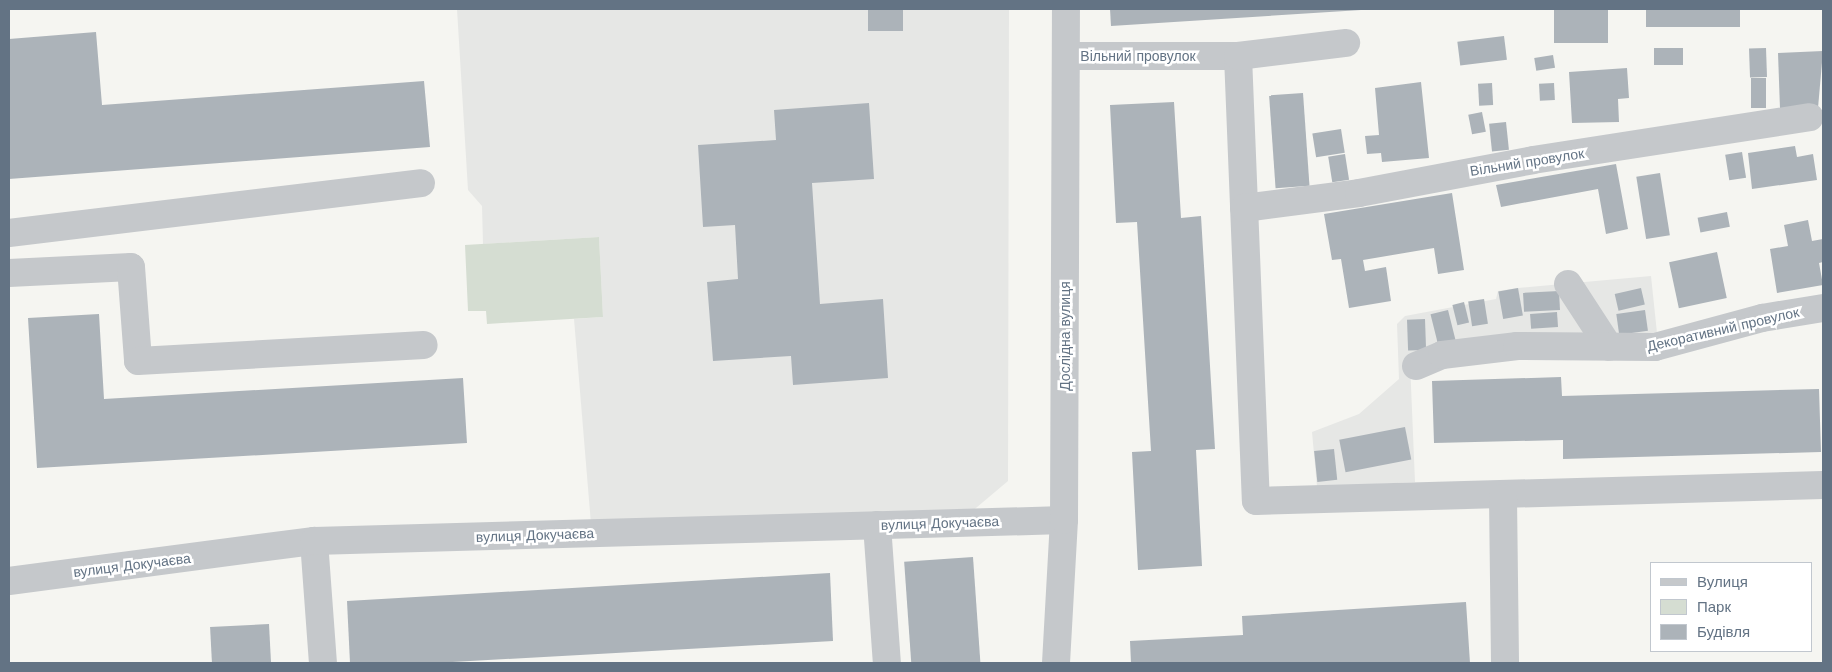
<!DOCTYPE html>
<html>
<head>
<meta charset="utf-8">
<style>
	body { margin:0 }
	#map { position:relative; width:1832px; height:672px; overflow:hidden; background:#f5f5f1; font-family:"Work Sans",sans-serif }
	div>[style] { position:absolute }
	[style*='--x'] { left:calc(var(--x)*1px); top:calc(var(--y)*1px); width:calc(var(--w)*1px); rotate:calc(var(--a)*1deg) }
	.built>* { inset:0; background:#e6e7e5 }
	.green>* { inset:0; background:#d5ddd2 }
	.building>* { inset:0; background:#acb3b9; transform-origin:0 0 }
	.minor>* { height:28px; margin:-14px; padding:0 14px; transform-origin:14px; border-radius:14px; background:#c5c8cb }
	span { translate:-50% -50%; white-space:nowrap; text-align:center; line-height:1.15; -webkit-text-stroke:5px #fff; paint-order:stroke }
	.street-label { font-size:14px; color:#637384 }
	.frame { position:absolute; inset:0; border:10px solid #637384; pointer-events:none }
	.legend { position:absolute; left:1650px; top:562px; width:162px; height:90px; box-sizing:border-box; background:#fff; border:1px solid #c1c7ce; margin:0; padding:6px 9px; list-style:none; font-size:15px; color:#637384 }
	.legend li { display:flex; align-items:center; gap:10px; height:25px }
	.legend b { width:25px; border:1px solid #c1c7ce }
</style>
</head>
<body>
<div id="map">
	<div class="built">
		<div style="clip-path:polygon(457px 9px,1009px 9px,1008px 481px,970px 513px,591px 524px,574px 319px,603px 317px,599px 237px,483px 244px,482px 206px,468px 190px)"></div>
		<div style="clip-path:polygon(1651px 276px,1657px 333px,1410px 362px,1415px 482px,1317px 487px,1312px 432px,1359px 414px,1399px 379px,1397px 324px,1405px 316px,1496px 299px,1498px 291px,1518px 288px)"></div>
	</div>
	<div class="green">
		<div style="clip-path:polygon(599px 237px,603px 317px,487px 324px,486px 311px,468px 311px,465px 245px)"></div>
	</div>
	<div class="building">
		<div style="left:868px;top:9px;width:35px;height:22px"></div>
		<div style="clip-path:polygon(1110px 9px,1361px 9px,1361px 10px,1111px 26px)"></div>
		<div style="left:1554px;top:9px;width:54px;height:34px"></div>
		<div style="left:1646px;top:9px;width:94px;height:18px"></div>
		<div style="clip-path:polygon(96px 32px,102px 105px,424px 81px,430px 147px,9px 179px,9px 39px)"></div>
		<div style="left:1504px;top:36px;width:24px;height:47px;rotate:83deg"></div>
		<div style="left:1683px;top:48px;width:17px;height:29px;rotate:90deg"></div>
		<div style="left:1766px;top:48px;width:29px;height:17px;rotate:88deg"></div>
		<div style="clip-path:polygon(1823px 51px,1818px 108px,1780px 109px,1778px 53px)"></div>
		<div style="left:1553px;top:55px;width:13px;height:19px;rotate:81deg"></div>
		<div style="clip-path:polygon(1627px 68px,1629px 98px,1618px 99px,1619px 122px,1572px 123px,1569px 72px)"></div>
		<div style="left:1751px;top:78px;width:15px;height:30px"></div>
		<div style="clip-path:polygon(1421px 82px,1429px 158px,1382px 162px,1381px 153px,1367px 154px,1365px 136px,1379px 135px,1375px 88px)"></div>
		<div style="left:1492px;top:83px;width:22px;height:14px;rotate:87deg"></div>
		<div style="left:1554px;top:83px;width:17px;height:15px;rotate:87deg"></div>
		<div style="left:1303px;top:93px;width:93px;height:34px;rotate:86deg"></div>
		<div style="clip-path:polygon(1174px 102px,1181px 218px,1201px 216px,1215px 449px,1196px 450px,1202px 566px,1138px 570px,1132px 452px,1151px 451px,1137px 222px,1116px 223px,1110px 105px)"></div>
		<div style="clip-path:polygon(869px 103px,874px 179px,812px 183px,820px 304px,883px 299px,888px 378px,793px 385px,791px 356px,713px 361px,707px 282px,738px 279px,735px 225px,703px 227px,698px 145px,776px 140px,774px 110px)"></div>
		<div style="left:1482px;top:112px;width:20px;height:14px;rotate:79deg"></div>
		<div style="left:1506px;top:122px;width:28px;height:17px;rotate:84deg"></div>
		<div style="left:1341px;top:129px;width:24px;height:29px;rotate:81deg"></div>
		<div style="clip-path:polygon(1795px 146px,1797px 157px,1813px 154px,1817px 180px,1752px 189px,1748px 153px)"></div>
		<div style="left:1742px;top:152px;width:26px;height:17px;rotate:81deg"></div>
		<div style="left:1345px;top:154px;width:26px;height:17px;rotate:81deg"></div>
		<div style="clip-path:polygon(1616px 164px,1628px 229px,1606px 234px,1598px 189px,1501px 207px,1496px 185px)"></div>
		<div style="left:1660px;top:173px;width:63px;height:24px;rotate:81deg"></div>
		<div style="clip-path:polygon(1452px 193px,1464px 270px,1438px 274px,1434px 248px,1363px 260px,1365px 271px,1386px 267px,1391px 301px,1349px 308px,1341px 259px,1332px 260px,1324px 214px)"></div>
		<div style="left:1727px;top:212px;width:15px;height:30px;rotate:79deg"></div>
		<div style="clip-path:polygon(1808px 220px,1812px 241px,1823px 239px,1823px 262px,1819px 263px,1823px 285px,1777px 293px,1770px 249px,1788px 246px,1784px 225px)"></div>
		<div style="left:1717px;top:252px;width:47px;height:49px;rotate:78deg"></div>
		<div style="left:1518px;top:288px;width:28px;height:20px;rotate:80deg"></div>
		<div style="left:1641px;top:288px;width:17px;height:27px;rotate:77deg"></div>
		<div style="left:1559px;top:291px;width:19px;height:36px;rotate:87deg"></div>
		<div style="left:1484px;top:299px;width:25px;height:16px;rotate:81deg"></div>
		<div style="left:1464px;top:302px;width:21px;height:12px;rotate:76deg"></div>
		<div style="left:1448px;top:310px;width:32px;height:18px;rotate:76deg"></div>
		<div style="left:1645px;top:310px;width:21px;height:29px;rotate:82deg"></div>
		<div style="left:1557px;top:312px;width:15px;height:27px;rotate:86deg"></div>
		<div style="clip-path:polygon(99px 314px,104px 399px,463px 378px,467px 443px,37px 468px,28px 318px)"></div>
		<div style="left:1425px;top:319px;width:31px;height:18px;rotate:88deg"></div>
		<div style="clip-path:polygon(1561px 377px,1562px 396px,1819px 389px,1821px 452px,1563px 459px,1563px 440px,1434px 443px,1432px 381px)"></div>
		<div style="left:1405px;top:427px;width:33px;height:67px;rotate:79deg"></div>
		<div style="left:1334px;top:449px;width:31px;height:20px;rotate:84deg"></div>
		<div style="left:973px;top:557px;width:106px;height:69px;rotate:86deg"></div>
		<div style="clip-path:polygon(830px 573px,833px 641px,435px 663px,350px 663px,347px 601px)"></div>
		<div style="clip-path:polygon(1466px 602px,1470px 663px,1131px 663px,1130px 641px,1243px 635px,1242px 616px)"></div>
		<div style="left:269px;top:624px;width:39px;height:59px;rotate:87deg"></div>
	</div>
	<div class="minor">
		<div style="--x:1066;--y:56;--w:172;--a:0"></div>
		<div style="--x:1238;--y:56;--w:445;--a:87.7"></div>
		<div style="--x:1256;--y:501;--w:567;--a:-1.62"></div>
		<div style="--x:1238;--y:56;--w:109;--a:-6.9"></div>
		<div style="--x:1244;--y:208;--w:116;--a:-7.4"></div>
		<div style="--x:1359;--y:193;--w:177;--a:-10.7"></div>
		<div style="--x:1533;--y:160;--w:280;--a:-8.8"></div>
		<div style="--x:9;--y:233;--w:415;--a:-6.9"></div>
		<div style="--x:9;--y:273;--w:122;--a:-2.8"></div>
		<div style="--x:131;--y:267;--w:94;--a:85.7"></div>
		<div style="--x:138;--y:361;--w:286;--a:-3.2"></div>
		<div style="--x:1568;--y:284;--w:75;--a:56.9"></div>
		<div style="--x:1416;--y:366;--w:28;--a:-23"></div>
		<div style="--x:1442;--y:355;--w:76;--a:-6.8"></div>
		<div style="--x:1517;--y:346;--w:138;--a:0.4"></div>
		<div style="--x:1655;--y:347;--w:111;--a:-15.2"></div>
		<div style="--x:1762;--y:318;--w:62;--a:-9.3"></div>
		<div style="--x:1503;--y:498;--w:165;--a:89.3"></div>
		<div style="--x:877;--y:525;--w:138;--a:85.9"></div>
		<div style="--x:314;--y:541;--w:122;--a:85.8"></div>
		<div style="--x:9;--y:581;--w:308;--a:-7.5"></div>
		<div style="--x:314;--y:541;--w:750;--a:-1.6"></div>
		<div style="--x:1056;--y:663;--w:143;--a:-86.8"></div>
		<div style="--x:1064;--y:520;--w:511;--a:-89.78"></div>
	</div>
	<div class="street-label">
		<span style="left:1138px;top:56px">Вільний провулок</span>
		<span style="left:1527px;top:162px;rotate:-9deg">Вільний провулок</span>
		<span style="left:1723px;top:329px;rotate:-13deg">Декоративний провулок</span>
		<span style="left:1065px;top:336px;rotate:-90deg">Дослідна вулиця</span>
		<span style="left:940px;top:523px;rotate:-2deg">вулиця Докучаєва</span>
		<span style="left:535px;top:535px;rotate:-2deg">вулиця Докучаєва</span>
		<span style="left:132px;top:565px;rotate:-7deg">вулиця Докучаєва</span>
	</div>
	<div class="frame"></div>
	<ul class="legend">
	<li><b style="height:6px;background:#c5c8cb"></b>Вулиця</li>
	<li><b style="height:14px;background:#d5ddd2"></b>Парк</li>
	<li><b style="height:14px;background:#acb3b9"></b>Будівля</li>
	</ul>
</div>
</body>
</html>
